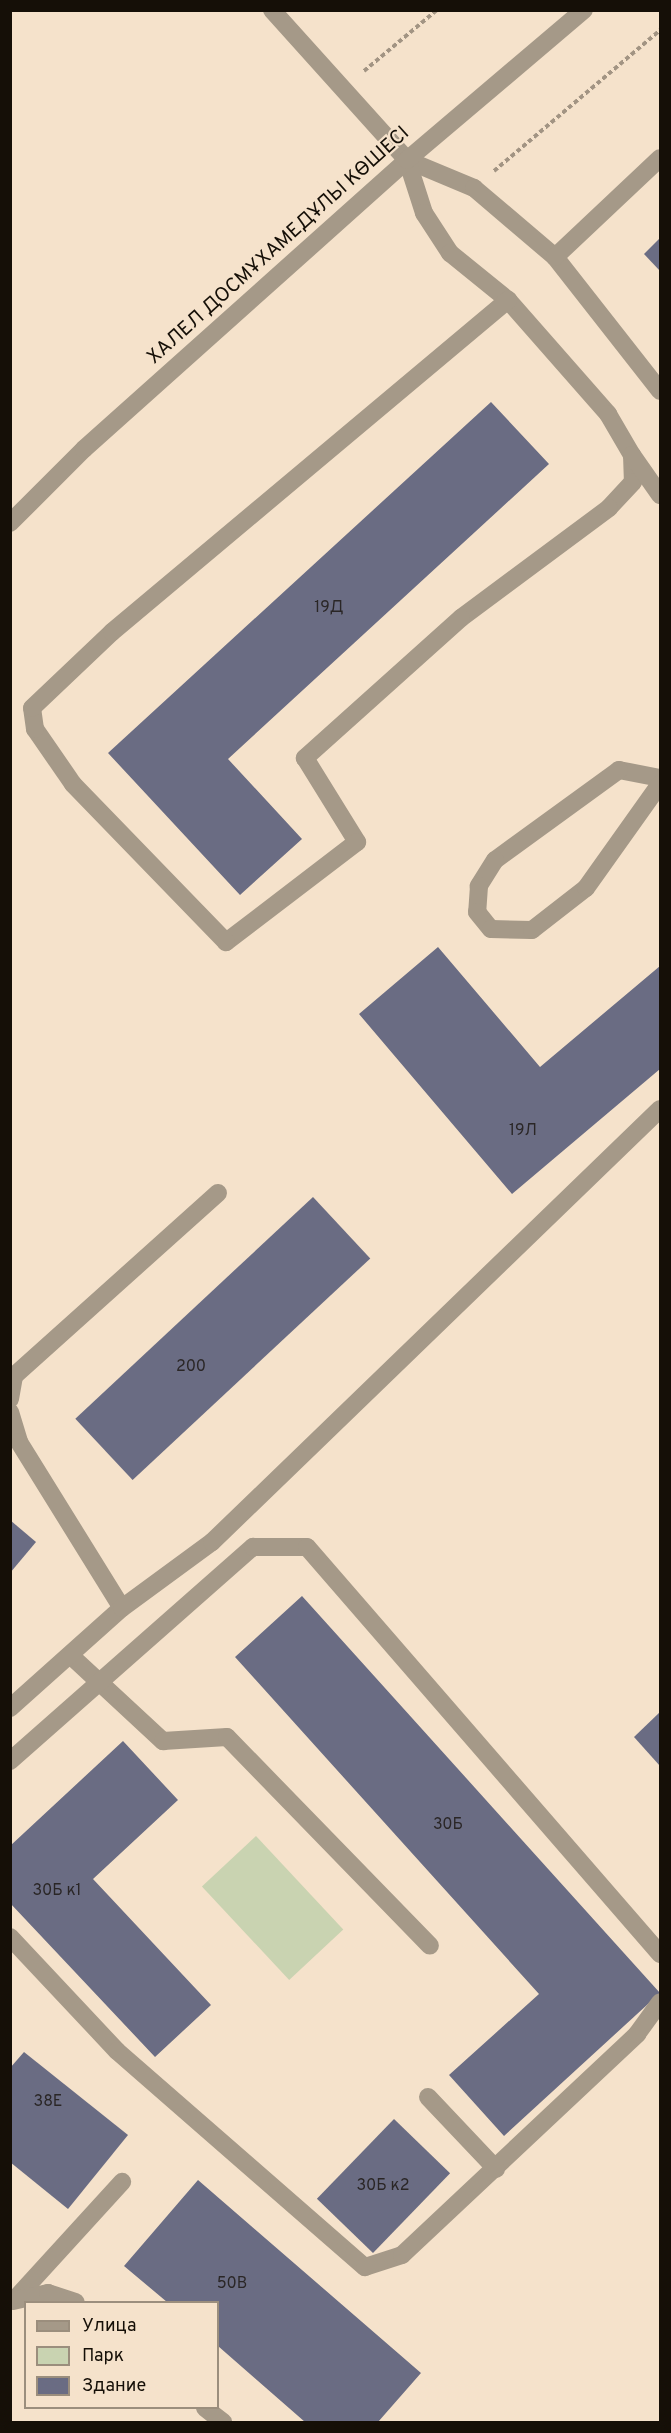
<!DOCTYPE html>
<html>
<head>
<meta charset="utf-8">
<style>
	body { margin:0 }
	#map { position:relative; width:671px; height:2433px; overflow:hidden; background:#f5e2cb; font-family:Overpass,sans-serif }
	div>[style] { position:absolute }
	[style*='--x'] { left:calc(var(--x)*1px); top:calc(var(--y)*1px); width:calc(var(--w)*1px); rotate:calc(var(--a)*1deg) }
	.green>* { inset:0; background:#c9d3b1; transform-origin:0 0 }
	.building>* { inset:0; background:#6a6c83; transform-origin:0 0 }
	.path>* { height:4px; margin-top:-2px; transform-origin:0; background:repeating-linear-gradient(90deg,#a29483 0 4.5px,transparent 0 7.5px) }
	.minor>* { height:18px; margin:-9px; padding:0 9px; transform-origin:9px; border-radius:9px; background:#a59988 }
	span { translate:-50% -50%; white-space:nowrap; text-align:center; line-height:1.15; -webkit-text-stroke:4.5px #f5e2cb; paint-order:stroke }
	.number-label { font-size:16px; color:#2a2626 }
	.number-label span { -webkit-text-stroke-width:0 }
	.street-label { font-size:20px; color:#150f07 }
	.frame { position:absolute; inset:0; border:12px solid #150f07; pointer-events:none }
	.legend { position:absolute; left:24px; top:2301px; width:195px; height:108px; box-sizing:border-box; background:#f5e2cb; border:2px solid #9b8e7d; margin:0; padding:8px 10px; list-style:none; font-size:18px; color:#150f07 }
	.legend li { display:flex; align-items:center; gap:12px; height:30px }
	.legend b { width:30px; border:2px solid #9b8e7d }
</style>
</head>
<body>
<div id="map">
	<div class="green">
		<div style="left:256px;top:1836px;width:128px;height:74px;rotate:47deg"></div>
	</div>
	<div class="building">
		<div style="clip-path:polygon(660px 238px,660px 271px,644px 254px)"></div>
		<div style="clip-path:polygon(491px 402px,549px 464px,228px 759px,302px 839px,240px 895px,108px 753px)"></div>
		<div style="clip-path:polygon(438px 947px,540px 1067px,660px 966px,660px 1069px,512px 1194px,359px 1014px)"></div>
		<div style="left:313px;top:1197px;width:84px;height:325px;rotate:47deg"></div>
		<div style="clip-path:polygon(10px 1520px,36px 1542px,10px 1573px)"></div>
		<div style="clip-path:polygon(302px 1596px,660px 1993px,504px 2136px,449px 2075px,539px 1994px,235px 1657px)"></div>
		<div style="clip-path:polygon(660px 1712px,660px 1766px,634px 1737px)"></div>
		<div style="clip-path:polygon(123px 1741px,178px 1800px,93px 1879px,211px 2005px,155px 2057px,10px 1903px,10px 1846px)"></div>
		<div style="clip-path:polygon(24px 2052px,128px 2135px,68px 2209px,10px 2162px,10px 2068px)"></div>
		<div style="left:394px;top:2119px;width:78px;height:111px;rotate:44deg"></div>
		<div style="clip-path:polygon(198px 2180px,421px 2373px,378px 2422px,305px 2422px,218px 2346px,218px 2302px,167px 2302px,124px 2266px)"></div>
	</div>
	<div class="path">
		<div style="--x:364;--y:71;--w:95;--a:-39.9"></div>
		<div style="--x:494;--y:171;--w:218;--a:-40.3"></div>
	</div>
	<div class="minor">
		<div style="--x:272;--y:10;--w:202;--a:48"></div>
		<div style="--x:407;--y:160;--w:73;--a:22.7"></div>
		<div style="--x:474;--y:188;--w:106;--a:40.4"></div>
		<div style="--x:555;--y:257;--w:170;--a:51.9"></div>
		<div style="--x:407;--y:160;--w:56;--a:72.2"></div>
		<div style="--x:424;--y:213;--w:48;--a:57"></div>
		<div style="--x:450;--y:253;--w:75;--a:39"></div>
		<div style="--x:508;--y:300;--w:152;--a:48.7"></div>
		<div style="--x:608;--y:414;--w:48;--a:59.7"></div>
		<div style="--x:632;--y:455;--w:27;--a:88"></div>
		<div style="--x:633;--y:482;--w:35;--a:133"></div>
		<div style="--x:609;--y:508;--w:184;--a:143.4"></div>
		<div style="--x:461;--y:618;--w:210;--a:138.1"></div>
		<div style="--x:305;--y:758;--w:99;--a:58.2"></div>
		<div style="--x:357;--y:842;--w:165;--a:142.6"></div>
		<div style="--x:226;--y:942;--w:220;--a:-134.1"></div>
		<div style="--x:73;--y:784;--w:67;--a:-124.6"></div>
		<div style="--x:35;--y:729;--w:21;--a:-98"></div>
		<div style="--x:32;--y:708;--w:110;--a:-43.5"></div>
		<div style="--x:112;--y:632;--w:517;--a:-39.98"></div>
		<div style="--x:555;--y:257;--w:144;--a:-43.3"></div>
		<div style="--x:632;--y:455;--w:49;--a:55"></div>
		<div style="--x:10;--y:523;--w:105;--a:-45"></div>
		<div style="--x:84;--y:449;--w:433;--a:-41.8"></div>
		<div style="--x:407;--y:160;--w:232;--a:-40.3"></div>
		<div style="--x:660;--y:778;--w:42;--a:-169"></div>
		<div style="--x:619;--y:770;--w:153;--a:144"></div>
		<div style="--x:495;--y:860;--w:31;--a:122"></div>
		<div style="--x:479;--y:886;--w:26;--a:94"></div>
		<div style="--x:477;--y:912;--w:22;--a:51"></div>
		<div style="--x:491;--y:929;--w:41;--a:1.4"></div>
		<div style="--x:532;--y:930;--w:68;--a:-37.9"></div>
		<div style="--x:586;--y:888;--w:128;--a:-54.6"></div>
		<div style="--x:10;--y:1399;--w:23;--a:-80"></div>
		<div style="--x:14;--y:1376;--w:274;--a:-41.9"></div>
		<div style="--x:10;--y:1412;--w:31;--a:73"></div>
		<div style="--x:19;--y:1442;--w:195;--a:58.2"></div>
		<div style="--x:70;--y:1655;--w:127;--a:42.8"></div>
		<div style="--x:163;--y:1741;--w:64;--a:-3.6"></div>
		<div style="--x:227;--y:1737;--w:291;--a:45.8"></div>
		<div style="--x:10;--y:1708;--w:150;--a:-41.8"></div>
		<div style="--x:122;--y:1608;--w:112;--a:-36.3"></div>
		<div style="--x:212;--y:1542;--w:623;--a:-44.02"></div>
		<div style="--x:10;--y:1761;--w:324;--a:-41.4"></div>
		<div style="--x:253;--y:1547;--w:54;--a:0"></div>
		<div style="--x:307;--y:1547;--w:539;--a:49.06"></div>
		<div style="--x:10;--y:1937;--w:156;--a:46.8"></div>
		<div style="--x:117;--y:2051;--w:329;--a:41.1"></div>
		<div style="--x:365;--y:2267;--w:39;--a:-18"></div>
		<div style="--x:402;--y:2255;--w:323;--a:-43.2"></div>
		<div style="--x:637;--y:2034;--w:39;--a:-54"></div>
		<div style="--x:428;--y:2097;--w:99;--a:46.6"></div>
		<div style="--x:17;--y:2297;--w:156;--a:-47.6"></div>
		<div style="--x:13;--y:2301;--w:36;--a:-13"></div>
		<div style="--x:48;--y:2293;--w:29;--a:18"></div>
		<div style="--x:205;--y:2408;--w:23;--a:38"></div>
	</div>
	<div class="number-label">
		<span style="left:329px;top:608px">19Д</span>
		<span style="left:523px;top:1131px">19Л</span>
		<span style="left:191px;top:1367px">200</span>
		<span style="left:448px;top:1825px">30Б</span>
		<span style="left:57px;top:1891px">30Б к1</span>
		<span style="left:48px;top:2102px">38Е</span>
		<span style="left:383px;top:2186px">30Б к2</span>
		<span style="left:232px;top:2284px">50В</span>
	</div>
	<div class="street-label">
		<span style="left:279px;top:246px;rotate:-42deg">ХАЛЕЛ ДОСМҰХАМЕДҰЛЫ КӨШЕСІ</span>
	</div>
	<div class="frame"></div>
	<ul class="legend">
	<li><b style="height:8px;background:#a59988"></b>Улица</li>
	<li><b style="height:16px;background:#c9d3b1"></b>Парк</li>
	<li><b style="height:16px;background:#6a6c83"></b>Здание</li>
	</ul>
</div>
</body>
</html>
